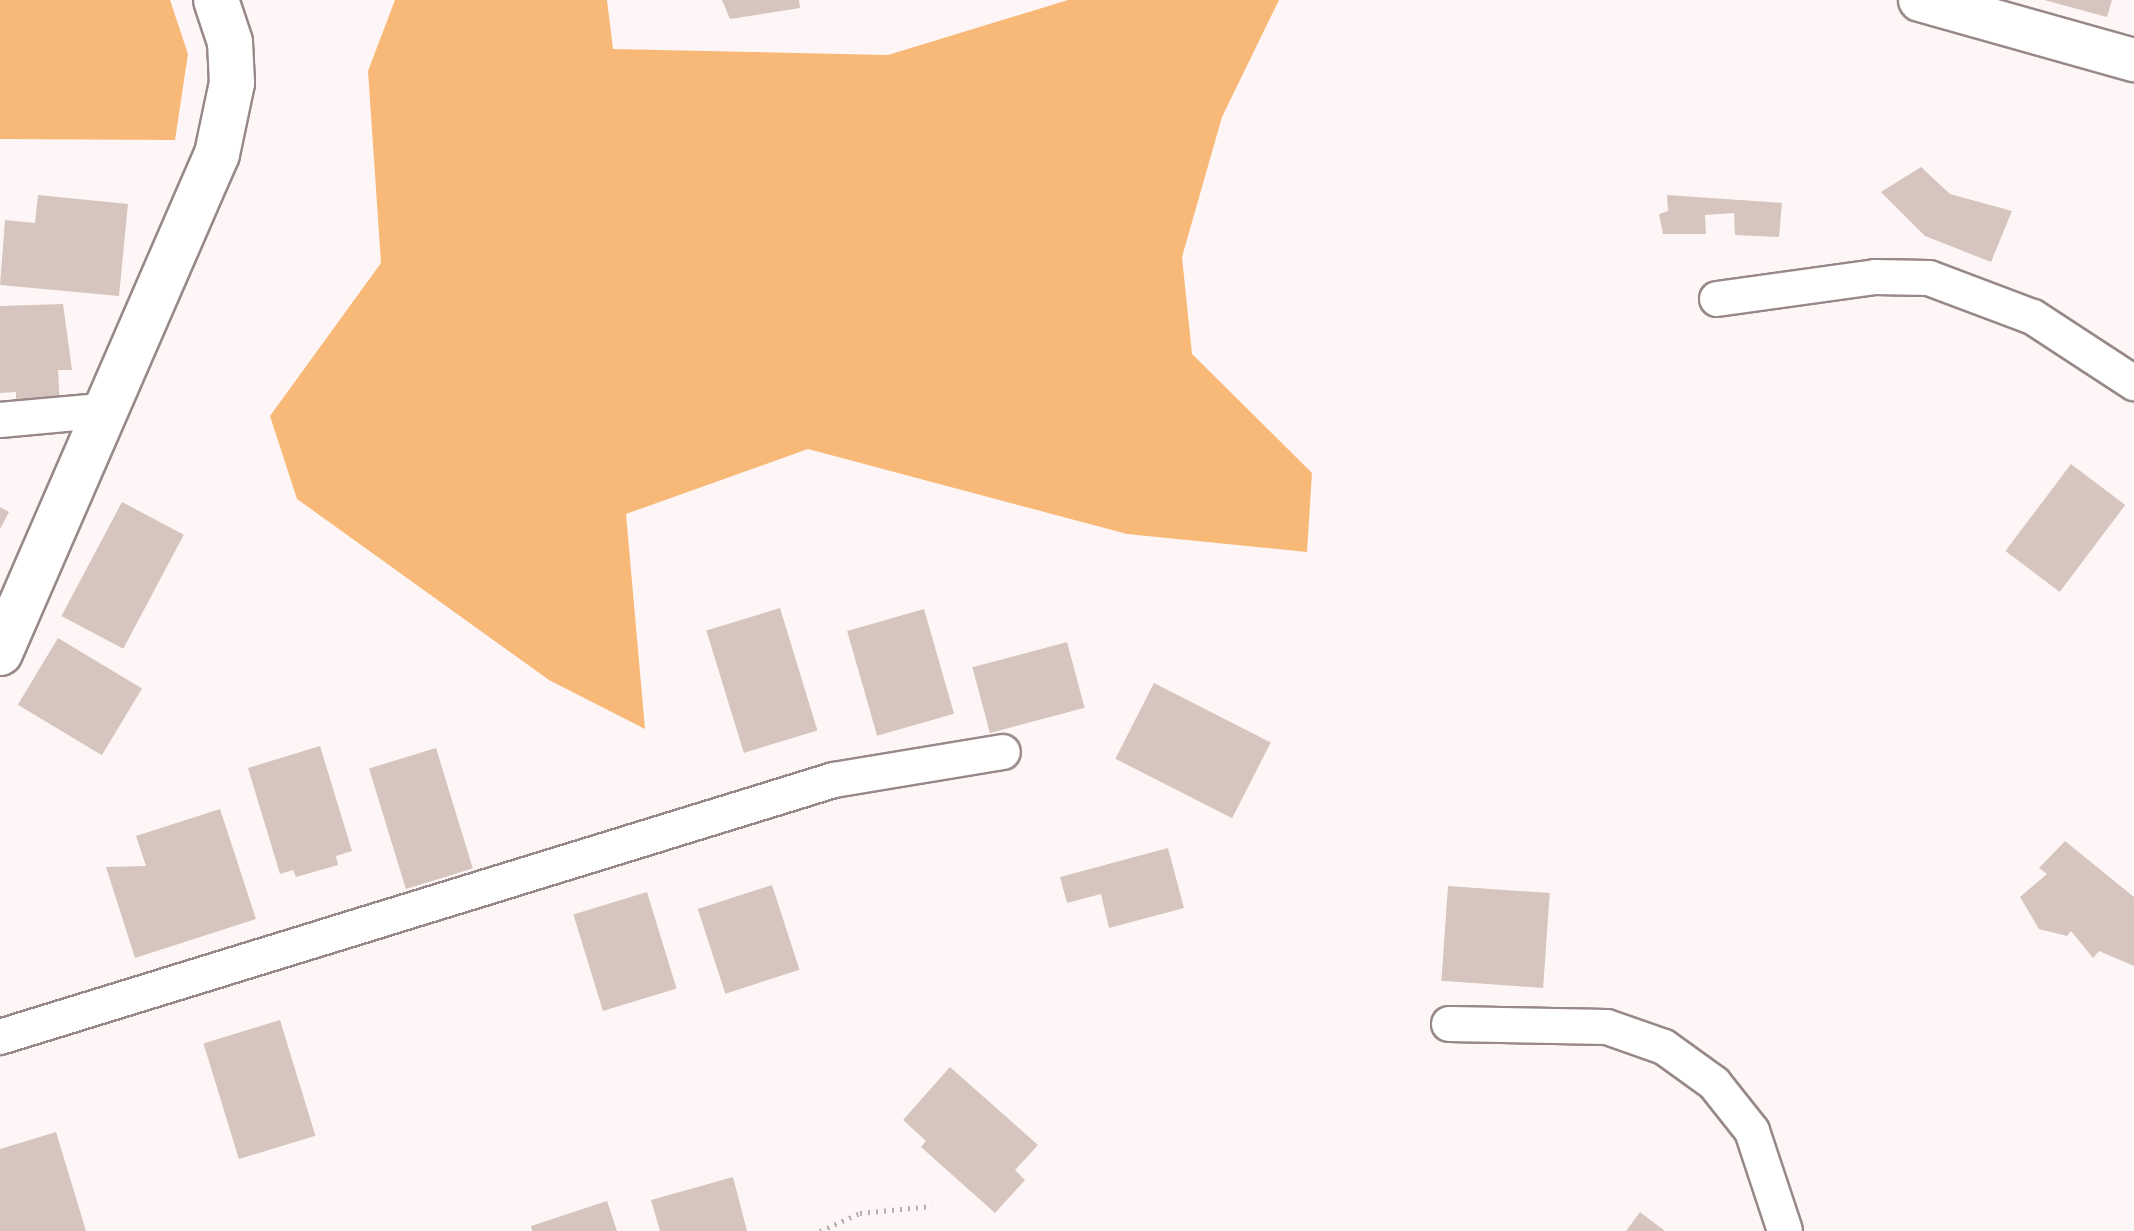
<!DOCTYPE html>
<html>
<head>
<meta charset="utf-8">
<style>
	body { margin:0 }
	#map { position:relative; width:2134px; height:1231px; overflow:hidden; background:#fef6f6; font-family:Cabin,sans-serif }
	div>[style] { position:absolute }
	[style*='--x'] { left:calc(var(--x)*1px); top:calc(var(--y)*1px); width:calc(var(--w)*1px); rotate:calc(var(--a)*1deg) }
	.green>* { inset:0; background:#f8b978 }
	.building>* { inset:0; background:#d5c5be; transform-origin:0 0 }
	.path>* { height:5px; margin-top:-2.5px; transform-origin:0; background:repeating-linear-gradient(90deg,#b6aeae 0 2px,transparent 0 8px) }
	.roads { filter:drop-shadow(2px 0 #988) drop-shadow(-2px 0 #988) drop-shadow(0 2px #988) drop-shadow(0 -2px #988) }
	.minor>* { height:34px; margin:-17px; padding:0 17px; transform-origin:17px; border-radius:17px; background:#fff }
	.tertiary>* { height:42px; margin:-21px; padding:0 21px; transform-origin:21px; border-radius:21px; background:#fff }
	.secondary>* { height:44px; margin:-22px; padding:0 22px; transform-origin:22px; border-radius:22px; background:#fff }
	span { translate:-50% -50%; white-space:nowrap; text-align:center; line-height:1.15; -webkit-text-stroke:7px #fff; paint-order:stroke }
</style>
</head>
<body>
<div id="map">
	<div class="green">
		<div style="clip-path:polygon(0 0,170px 0,188px 54px,175px 140px,0 139px)"></div>
		<div style="clip-path:polygon(395px 0,607px 0,613px 49px,888px 55px,1068px 0,1279px 0,1222px 117px,1182px 257px,1192px 354px,1312px 473px,1307px 552px,1127px 534px,808px 449px,626px 514px,645px 729px,549px 680px,297px 499px,270px 416px,381px 263px,368px 71px)"></div>
	</div>
	<div class="building">
		<div style="clip-path:polygon(722px 0,799px 0,800px 8px,730px 19px)"></div>
		<div style="clip-path:polygon(2044px 0,2112px 0,2107px 17px)"></div>
		<div style="clip-path:polygon(1921px 167px,1950px 194px,2012px 211px,1991px 262px,1925px 236px,1881px 192px)"></div>
		<div style="clip-path:polygon(38px 195px,128px 204px,119px 296px,0 285px,5px 220px,35px 223px)"></div>
		<div style="clip-path:polygon(1667px 195px,1782px 203px,1779px 237px,1735px 235px,1734px 213px,1705px 215px,1706px 234px,1663px 234px,1659px 214px,1668px 211px)"></div>
		<div style="clip-path:polygon(63px 304px,72px 370px,58px 370px,60px 407px,16px 409px,16px 392px,0 393px,0 306px)"></div>
		<div style="left:2071px;top:464px;width:68px;height:109px;rotate:37deg"></div>
		<div style="left:122px;top:502px;width:70px;height:129px;rotate:28deg"></div>
		<div style="clip-path:polygon(0 507px,9px 512px,0 529px)"></div>
		<div style="left:780px;top:608px;width:128px;height:77px;rotate:73deg"></div>
		<div style="left:924px;top:609px;width:109px;height:80px;rotate:74deg"></div>
		<div style="left:58px;top:638px;width:98px;height:78px;rotate:31deg"></div>
		<div style="left:1067px;top:642px;width:68px;height:98px;rotate:75deg"></div>
		<div style="left:1154px;top:683px;width:131px;height:85px;rotate:27deg"></div>
		<div style="clip-path:polygon(320px 746px,352px 851px,336px 856px,338px 865px,296px 877px,293px 870px,280px 874px,248px 768px)"></div>
		<div style="left:436px;top:748px;width:126px;height:70px;rotate:73deg"></div>
		<div style="clip-path:polygon(220px 809px,256px 919px,135px 958px,106px 867px,146px 866px,136px 836px)"></div>
		<div style="clip-path:polygon(2065px 841px,2134px 897px,2134px 966px,2099px 951px,2093px 958px,2071px 931px,2067px 936px,2039px 929px,2020px 897px,2047px 874px,2039px 868px)"></div>
		<div style="clip-path:polygon(1168px 848px,1184px 908px,1109px 928px,1101px 894px,1067px 903px,1060px 877px)"></div>
		<div style="left:772px;top:885px;width:89px;height:78px;rotate:72deg"></div>
		<div style="left:1448px;top:886px;width:102px;height:95px;rotate:4deg"></div>
		<div style="left:647px;top:892px;width:101px;height:77px;rotate:73deg"></div>
		<div style="left:280px;top:1020px;width:121px;height:80px;rotate:73deg"></div>
		<div style="clip-path:polygon(950px 1067px,1038px 1145px,1015px 1170px,1025px 1180px,995px 1213px,921px 1147px,926px 1141px,903px 1120px)"></div>
		<div style="clip-path:polygon(56px 1132px,86px 1231px,0 1231px,0 1149px)"></div>
		<div style="clip-path:polygon(733px 1177px,747px 1231px,660px 1231px,651px 1200px)"></div>
		<div style="clip-path:polygon(607px 1201px,617px 1231px,532px 1231px,531px 1226px)"></div>
		<div style="clip-path:polygon(1640px 1212px,1665px 1231px,1626px 1231px)"></div>
	</div>
	<div class="path">
		<div style="--x:820;--y:1231;--w:44;--a:-24.2"></div>
		<div style="--x:860;--y:1213;--w:72;--a:-5.6"></div>
	</div>
	<div class="roads">
		<div class="minor">
			<div style="--x:1717;--y:299;--w:160;--a:-7.9"></div>
			<div style="--x:1875;--y:277;--w:54;--a:1.1"></div>
			<div style="--x:1929;--y:278;--w:111;--a:20.6"></div>
			<div style="--x:2033;--y:317;--w:121;--a:33.2"></div>
			<div style="--x:0;--y:420;--w:109;--a:-5.2"></div>
			<div style="--x:1449;--y:1024;--w:158;--a:1.1"></div>
			<div style="--x:1607;--y:1027;--w:60;--a:19.3"></div>
			<div style="--x:1664;--y:1047;--w:62;--a:35.8"></div>
			<div style="--x:1714;--y:1083;--w:61;--a:51.6"></div>
			<div style="--x:1752;--y:1131;--w:105;--a:71.7"></div>
			<div style="--x:0;--y:1037;--w:873;--a:-17.13"></div>
			<div style="--x:834;--y:780;--w:171;--a:-9.4"></div>
		</div>
		<div class="tertiary">
			<div style="--x:1920;--y:0;--w:222;--a:15.7"></div>
		</div>
		<div class="secondary">
			<div style="--x:0;--y:653;--w:544;--a:-66.5"></div>
			<div style="--x:217;--y:154;--w:73;--a:-78.1"></div>
			<div style="--x:232;--y:83;--w:41;--a:-92.8"></div>
			<div style="--x:230;--y:42;--w:44;--a:-108.4"></div>
		</div>
	</div>
</div>
</body>
</html>
